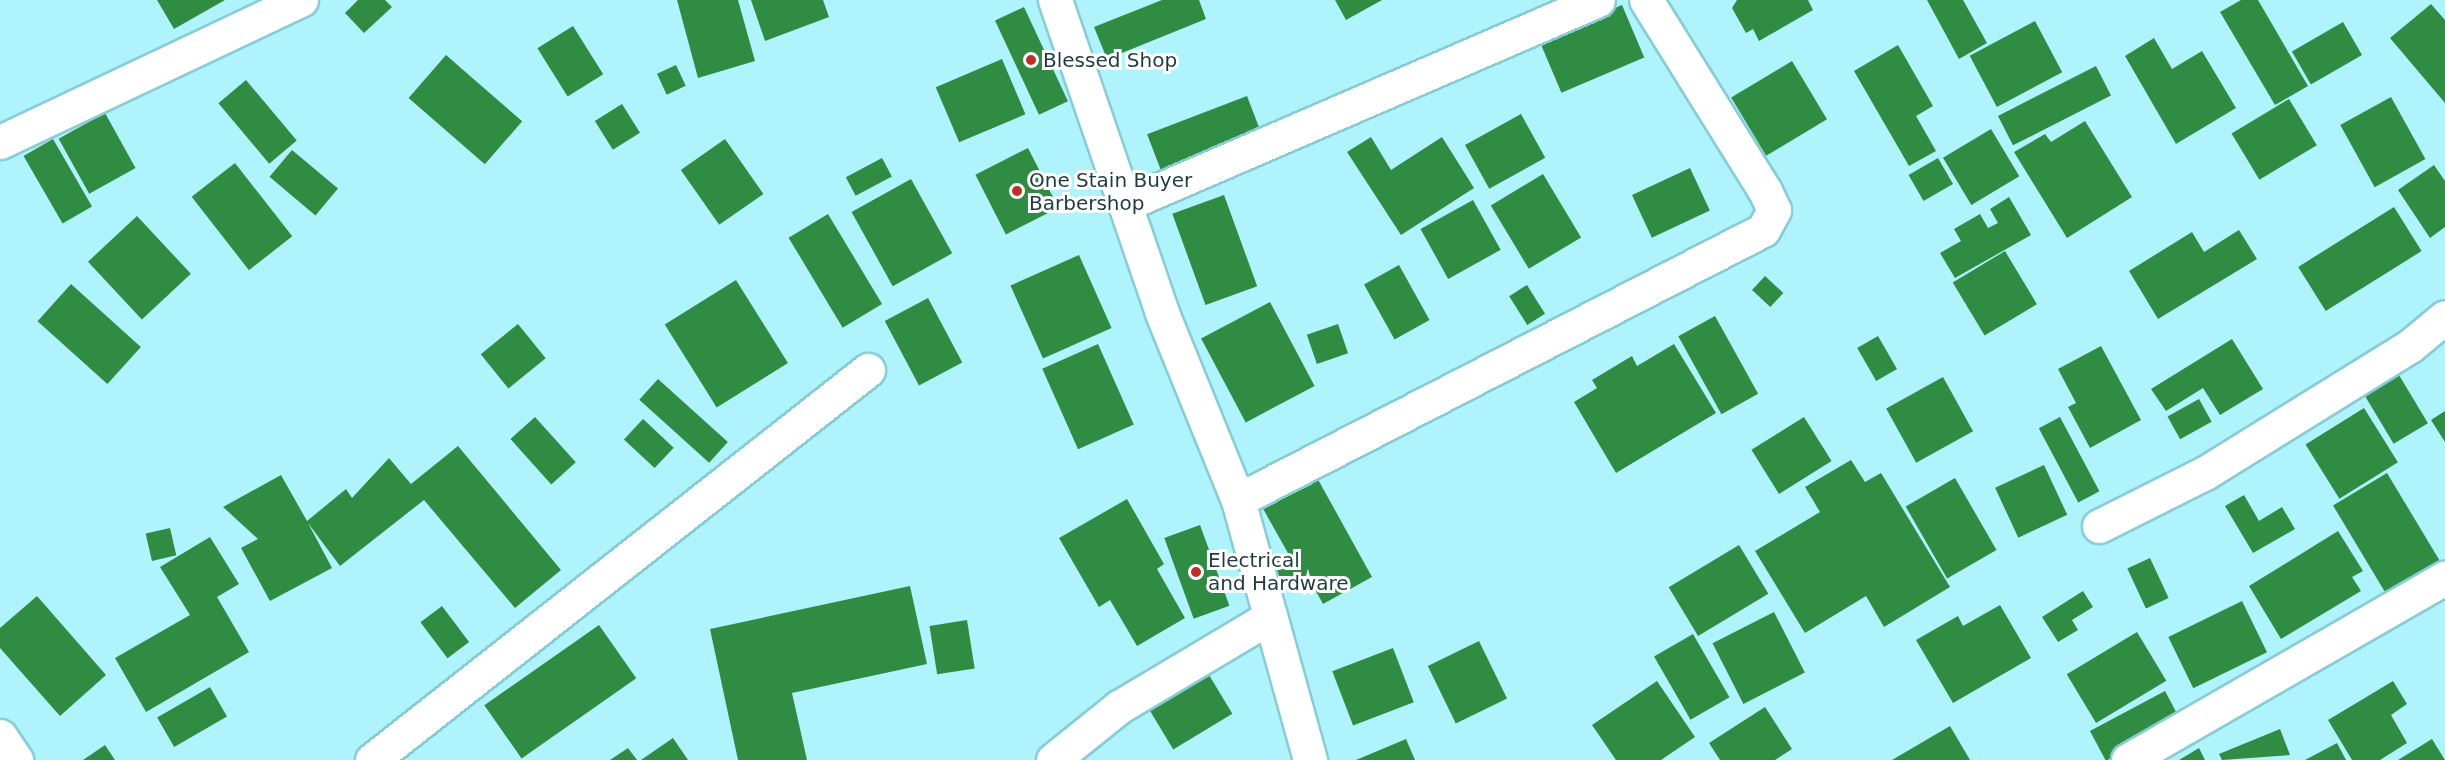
<!DOCTYPE html>
<html>
<head>
<meta charset="utf-8">
<style>
	body { margin:0 }
	#map { position:relative; width:2445px; height:760px; overflow:hidden; background:#aff3fd; font-family:"DejaVu Sans",sans-serif }
	div>[style] { position:absolute }
	[style*='--x'] { left:calc(var(--x)*1px); top:calc(var(--y)*1px); width:calc(var(--w)*1px); rotate:calc(var(--a)*1deg) }
	.building>* { inset:0; background:#308c43; transform-origin:0 0 }
	.roads { filter:drop-shadow(2px 0 #88ccd5) drop-shadow(-2px 0 #88ccd5) drop-shadow(0 2px #88ccd5) drop-shadow(0 -2px #88ccd5) }
	.street>* { height:33px; margin:-16.5px; padding:0 16.5px; transform-origin:16.5px; border-radius:16.5px; background:#fff }
	.dots>* { width:16px; height:16px; translate:-50% -50%; box-sizing:border-box; border:3px solid #fff; border-radius:50% }
	span { translate:-50% -50%; white-space:nowrap; text-align:center; line-height:1.15; -webkit-text-stroke:6px #fff; paint-order:stroke }
	.poi-label { font-size:20px; color:#1f3b3f }
	.left { translate:0 -50%; text-align:left }
</style>
</head>
<body>
<div id="map">
	<div class="building">
		<div style="clip-path:polygon(157px 0,225px 0,174px 29px)"></div>
		<div style="clip-path:polygon(358px 0,385px 0,392px 7px,364px 33px,345px 13px)"></div>
		<div style="clip-path:polygon(677px 0,738px 0,755px 61px,698px 78px)"></div>
		<div style="clip-path:polygon(751px 0,823px 0,829px 17px,765px 41px)"></div>
		<div style="clip-path:polygon(1162px 0,1199px 0,1206px 19px,1107px 59px,1094px 27px)"></div>
		<div style="clip-path:polygon(1335px 0,1382px 0,1346px 20px)"></div>
		<div style="clip-path:polygon(1737px 0,1808px 0,1813px 10px,1759px 41px,1753px 29px,1746px 33px,1732px 8px)"></div>
		<div style="clip-path:polygon(1927px 0,1963px 0,1987px 43px,1959px 59px)"></div>
		<div style="clip-path:polygon(2241px 0,2258px 0,2308px 86px,2275px 105px,2220px 12px)"></div>
		<div style="clip-path:polygon(2431px 4px,2445px 20px,2445px 103px,2390px 38px)"></div>
		<div style="left:1622px;top:5px;width:57px;height:90px;rotate:67deg"></div>
		<div style="left:1024px;top:7px;width:104px;height:32px;rotate:65deg"></div>
		<div style="left:2035px;top:21px;width:58px;height:74px;rotate:62deg"></div>
		<div style="left:2343px;top:22px;width:38px;height:59px;rotate:60deg"></div>
		<div style="left:573px;top:26px;width:57px;height:42px;rotate:58deg"></div>
		<div style="clip-path:polygon(2154px 38px,2172px 69px,2202px 51px,2236px 108px,2176px 144px,2125px 56px)"></div>
		<div style="clip-path:polygon(1898px 45px,1933px 106px,1916px 116px,1936px 151px,1909px 166px,1854px 71px)"></div>
		<div style="left:446px;top:55px;width:101px;height:57px;rotate:41deg"></div>
		<div style="left:1002px;top:59px;width:60px;height:72px;rotate:67deg"></div>
		<div style="left:1792px;top:61px;width:68px;height:71px;rotate:59deg"></div>
		<div style="left:676px;top:65px;width:23px;height:21px;rotate:65deg"></div>
		<div style="left:2096px;top:66px;width:33px;height:110px;rotate:63deg"></div>
		<div style="left:246px;top:80px;width:79px;height:36px;rotate:50deg"></div>
		<div style="left:1247px;top:96px;width:42px;height:107px;rotate:69deg"></div>
		<div style="left:2391px;top:97px;width:71px;height:58px;rotate:61deg"></div>
		<div style="left:2289px;top:99px;width:54px;height:67px;rotate:59deg"></div>
		<div style="left:622px;top:104px;width:34px;height:32px;rotate:58deg"></div>
		<div style="left:105px;top:113px;width:63px;height:53px;rotate:61deg"></div>
		<div style="left:1521px;top:114px;width:50px;height:64px;rotate:61deg"></div>
		<div style="clip-path:polygon(2085px 121px,2132px 197px,2067px 238px,2014px 152px,2045px 134px,2051px 142px)"></div>
		<div style="left:1991px;top:129px;width:55px;height:56px;rotate:59deg"></div>
		<div style="clip-path:polygon(1371px 137px,1391px 170px,1442px 137px,1474px 188px,1401px 235px,1347px 152px)"></div>
		<div style="left:53px;top:139px;width:78px;height:34px;rotate:60deg"></div>
		<div style="left:725px;top:139px;width:67px;height:54px;rotate:55deg"></div>
		<div style="left:1028px;top:148px;width:67px;height:59px;rotate:63deg"></div>
		<div style="left:292px;top:150px;width:60px;height:35px;rotate:40deg"></div>
		<div style="left:882px;top:158px;width:21px;height:41px;rotate:62deg"></div>
		<div style="left:1938px;top:158px;width:30px;height:34px;rotate:60deg"></div>
		<div style="left:235px;top:163px;width:93px;height:55px;rotate:52deg"></div>
		<div style="clip-path:polygon(2434px 165px,2445px 181px,2445px 227px,2430px 238px,2398px 190px)"></div>
		<div style="left:1690px;top:168px;width:47px;height:64px;rotate:65deg"></div>
		<div style="left:1543px;top:174px;width:74px;height:61px;rotate:59deg"></div>
		<div style="left:911px;top:179px;width:85px;height:68px;rotate:61deg"></div>
		<div style="left:1224px;top:195px;width:97px;height:55px;rotate:70deg"></div>
		<div style="clip-path:polygon(2009px 197px,2031px 235px,1955px 278px,1940px 253px,1961px 241px,1954px 229px,1980px 214px,1988px 228px,1998px 223px,1990px 209px)"></div>
		<div style="left:1473px;top:200px;width:57px;height:60px;rotate:61deg"></div>
		<div style="left:2394px;top:207px;width:52px;height:113px;rotate:58deg"></div>
		<div style="left:828px;top:214px;width:105px;height:46px;rotate:59deg"></div>
		<div style="left:137px;top:216px;width:79px;height:67px;rotate:47deg"></div>
		<div style="clip-path:polygon(2239px 230px,2257px 259px,2158px 319px,2129px 271px,2192px 232px,2204px 252px)"></div>
		<div style="left:2005px;top:251px;width:62px;height:61px;rotate:59deg"></div>
		<div style="left:1079px;top:255px;width:80px;height:75px;rotate:66deg"></div>
		<div style="left:1399px;top:265px;width:63px;height:40px;rotate:61deg"></div>
		<div style="left:1765px;top:276px;width:25px;height:19px;rotate:43deg"></div>
		<div style="left:736px;top:280px;width:98px;height:84px;rotate:58deg"></div>
		<div style="left:71px;top:284px;width:94px;height:50px;rotate:42deg"></div>
		<div style="left:1527px;top:285px;width:34px;height:21px;rotate:58deg"></div>
		<div style="left:928px;top:298px;width:73px;height:49px;rotate:62deg"></div>
		<div style="left:1270px;top:302px;width:95px;height:78px;rotate:62deg"></div>
		<div style="left:1715px;top:316px;width:89px;height:42px;rotate:61deg"></div>
		<div style="left:518px;top:324px;width:44px;height:48px;rotate:51deg"></div>
		<div style="left:1338px;top:324px;width:31px;height:33px;rotate:71deg"></div>
		<div style="left:1878px;top:336px;width:38px;height:24px;rotate:60deg"></div>
		<div style="clip-path:polygon(2232px 339px,2263px 389px,2220px 415px,2203px 388px,2166px 411px,2151px 389px)"></div>
		<div style="left:1098px;top:344px;width:88px;height:61px;rotate:66deg"></div>
		<div style="clip-path:polygon(1674px 344px,1716px 413px,1616px 473px,1574px 402px,1597px 388px,1592px 380px,1632px 356px,1637px 366px)"></div>
		<div style="clip-path:polygon(2101px 346px,2141px 420px,2090px 448px,2068px 407px,2076px 403px,2058px 369px)"></div>
		<div style="left:2396px;top:370px;width:62px;height:40px;rotate:59deg"></div>
		<div style="left:1943px;top:377px;width:62px;height:65px;rotate:61deg"></div>
		<div style="left:658px;top:379px;width:94px;height:28px;rotate:42deg"></div>
		<div style="left:2199px;top:399px;width:26px;height:36px;rotate:61deg"></div>
		<div style="left:2364px;top:408px;width:64px;height:69px;rotate:58deg"></div>
		<div style="clip-path:polygon(2445px 411px,2445px 442px,2431px 420px)"></div>
		<div style="left:535px;top:417px;width:61px;height:33px;rotate:48deg"></div>
		<div style="left:1804px;top:417px;width:52px;height:62px;rotate:58deg"></div>
		<div style="left:2060px;top:417px;width:84px;height:24px;rotate:62deg"></div>
		<div style="left:643px;top:419px;width:42px;height:28px;rotate:43deg"></div>
		<div style="clip-path:polygon(458px 446px,561px 570px,515px 608px,424px 500px,340px 566px,308px 523px,332px 568px,270px 601px,241px 548px,258px 539px,223px 507px,281px 475px,307px 521px,346px 489px,352px 498px,389px 458px,411px 484px)"></div>
		<div style="clip-path:polygon(1851px 460px,1865px 482px,1881px 473px,1950px 587px,1884px 627px,1866px 596px,1805px 633px,1755px 551px,1820px 512px,1805px 487px)"></div>
		<div style="left:2044px;top:465px;width:55px;height:54px;rotate:65deg"></div>
		<div style="left:2387px;top:473px;width:105px;height:63px;rotate:59deg"></div>
		<div style="clip-path:polygon(1315px 474px,1372px 577px,1323px 604px,1308px 577px,1282px 591px,1268px 566px,1289px 555px,1261px 505px)"></div>
		<div style="left:1955px;top:478px;width:83px;height:57px;rotate:60deg"></div>
		<div style="clip-path:polygon(2244px 495px,2259px 521px,2282px 507px,2295px 529px,2253px 553px,2225px 506px)"></div>
		<div style="clip-path:polygon(1127px 499px,1164px 564px,1157px 569px,1185px 618px,1137px 646px,1110px 600px,1099px 607px,1059px 538px)"></div>
		<div style="left:1200px;top:525px;width:86px;height:38px;rotate:70deg"></div>
		<div style="left:170px;top:528px;width:28px;height:25px;rotate:77deg"></div>
		<div style="clip-path:polygon(2338px 531px,2363px 571px,2352px 577px,2361px 591px,2281px 639px,2249px 586px)"></div>
		<div style="clip-path:polygon(210px 537px,239px 584px,217px 597px,249px 652px,146px 712px,115px 658px,190px 615px,160px 567px)"></div>
		<div style="left:1739px;top:545px;width:57px;height:82px;rotate:59deg"></div>
		<div style="left:2150px;top:558px;width:44px;height:25px;rotate:65deg"></div>
		<div style="clip-path:polygon(910px 586px,927px 664px,792px 693px,807px 760px,738px 760px,710px 629px)"></div>
		<div style="clip-path:polygon(2083px 591px,2093px 607px,2072px 620px,2078px 630px,2058px 642px,2042px 617px)"></div>
		<div style="clip-path:polygon(37px 596px,106px 675px,60px 716px,0 648px,0 628px)"></div>
		<div style="left:2242px;top:601px;width:57px;height:82px;rotate:64deg"></div>
		<div style="clip-path:polygon(2000px 605px,2031px 658px,1953px 703px,1916px 640px,1958px 616px,1963px 626px)"></div>
		<div style="left:442px;top:606px;width:45px;height:27px;rotate:53deg"></div>
		<div style="left:1774px;top:612px;width:68px;height:69px;rotate:63deg"></div>
		<div style="left:967px;top:620px;width:49px;height:38px;rotate:81deg"></div>
		<div style="left:599px;top:625px;width:65px;height:140px;rotate:55deg"></div>
		<div style="left:2137px;top:632px;width:57px;height:82px;rotate:59deg"></div>
		<div style="left:1693px;top:634px;width:73px;height:45px;rotate:60deg"></div>
		<div style="left:1479px;top:641px;width:64px;height:57px;rotate:64deg"></div>
		<div style="left:1393px;top:648px;width:58px;height:65px;rotate:69deg"></div>
		<div style="left:1203px;top:665px;width:57px;height:69px;rotate:59deg"></div>
		<div style="clip-path:polygon(1657px 681px,1695px 737px,1661px 760px,1616px 760px,1592px 725px)"></div>
		<div style="clip-path:polygon(2393px 681px,2407px 704px,2391px 715px,2407px 743px,2380px 760px,2352px 760px,2328px 720px)"></div>
		<div style="left:210px;top:687px;width:34px;height:61px;rotate:60deg"></div>
		<div style="left:2165px;top:691px;width:34px;height:85px;rotate:62deg"></div>
		<div style="clip-path:polygon(1765px 707px,1792px 749px,1775px 760px,1720px 760px,1709px 743px)"></div>
		<div style="clip-path:polygon(1950px 726px,1970px 760px,1892px 760px)"></div>
		<div style="clip-path:polygon(2280px 729px,2290px 755px,2222px 760px,2219px 754px)"></div>
		<div style="clip-path:polygon(673px 738px,688px 760px,641px 760px)"></div>
		<div style="clip-path:polygon(1406px 739px,1415px 760px,1356px 760px)"></div>
		<div style="clip-path:polygon(2432px 739px,2445px 760px,2398px 760px)"></div>
		<div style="clip-path:polygon(2337px 743px,2346px 760px,2305px 760px)"></div>
		<div style="clip-path:polygon(105px 745px,115px 760px,83px 760px)"></div>
		<div style="clip-path:polygon(628px 748px,637px 760px,610px 760px)"></div>
		<div style="clip-path:polygon(2199px 748px,2205px 760px,2179px 760px)"></div>
	</div>
	<div class="roads">
		<div class="street">
			<div style="--x:1055;--y:0;--w:331;--a:71.1"></div>
			<div style="--x:1162;--y:313;--w:202;--a:67.9"></div>
			<div style="--x:1238;--y:500;--w:270;--a:74.5"></div>
			<div style="--x:0;--y:142;--w:333;--a:-25.3"></div>
			<div style="--x:1126;--y:204;--w:514;--a:-23.37"></div>
			<div style="--x:1238;--y:500;--w:590;--a:-27.22"></div>
			<div style="--x:1763;--y:230;--w:23;--a:-61"></div>
			<div style="--x:1774;--y:210;--w:21;--a:-115"></div>
			<div style="--x:1765;--y:191;--w:225;--a:-121.9"></div>
			<div style="--x:2099;--y:526;--w:119;--a:-26.6"></div>
			<div style="--x:2205;--y:473;--w:241;--a:-31.8"></div>
			<div style="--x:2410;--y:346;--w:45;--a:-39.6"></div>
			<div style="--x:0;--y:736;--w:29;--a:56"></div>
			<div style="--x:372;--y:760;--w:631;--a:-38.18"></div>
			<div style="--x:1053;--y:760;--w:85;--a:-38.8"></div>
			<div style="--x:1119;--y:707;--w:176;--a:-30.8"></div>
			<div style="--x:2128;--y:760;--w:366;--a:-29.9"></div>
		</div>
	</div>
	<div class="dots">
		<div style="left:1031px;top:60px;background:#bd2f2a"></div>
		<div style="left:1017px;top:191px;background:#bd2f2a"></div>
		<div style="left:1196px;top:572px;background:#bd2f2a"></div>
	</div>
	<div class="poi-label">
		<span class="left" style="left:1043px;top:60px">Blessed Shop</span>
		<span class="left" style="left:1029px;top:192px">One Stain Buyer<br>Barbershop</span>
		<span class="left" style="left:1208px;top:572px">Electrical<br>and Hardware</span>
	</div>
</div>
</body>
</html>
